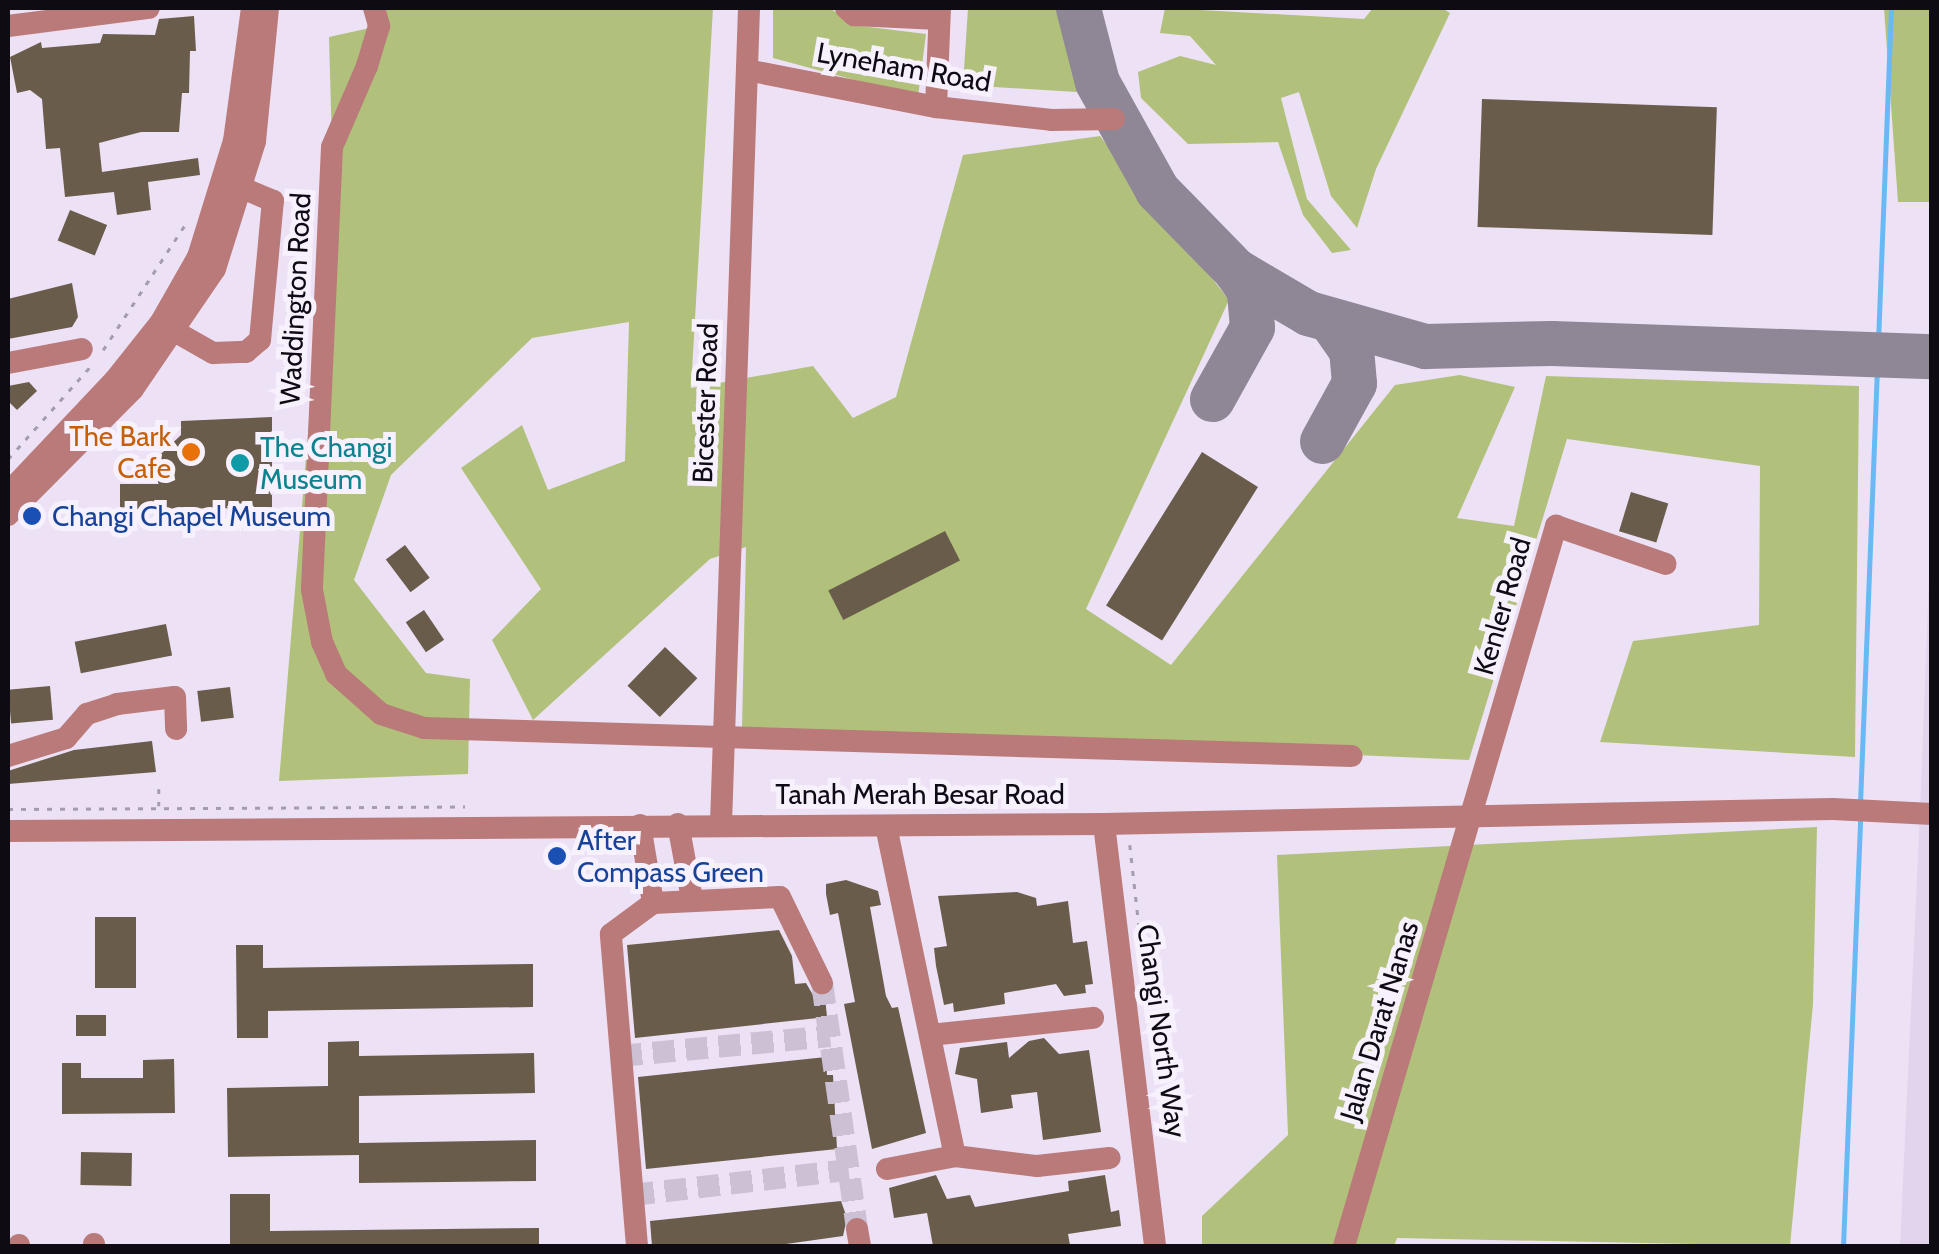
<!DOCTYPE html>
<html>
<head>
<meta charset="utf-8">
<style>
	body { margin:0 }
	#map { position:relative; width:1939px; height:1254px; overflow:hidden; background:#ede1f6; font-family:Cabin,sans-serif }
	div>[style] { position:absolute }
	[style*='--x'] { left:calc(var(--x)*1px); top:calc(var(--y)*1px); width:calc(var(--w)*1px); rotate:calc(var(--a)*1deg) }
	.built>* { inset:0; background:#e3d4ee }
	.green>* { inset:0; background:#b1c17c }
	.stream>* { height:5px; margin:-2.5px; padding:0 2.5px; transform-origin:2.5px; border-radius:2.5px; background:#69b9f5 }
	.taxiway>* { height:45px; margin:-22.5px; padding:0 22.5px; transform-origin:22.5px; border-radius:22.5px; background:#8f8696 }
	.building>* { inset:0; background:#6a5c4b; transform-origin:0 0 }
	.minor-tunnel>* { height:22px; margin-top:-11px; transform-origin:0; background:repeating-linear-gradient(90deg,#ccc1d4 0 22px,transparent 0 33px) }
	.path>* { height:2.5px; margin-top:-1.25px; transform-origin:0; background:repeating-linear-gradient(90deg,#a59cad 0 5px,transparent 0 13px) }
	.minor>* { height:22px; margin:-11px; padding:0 11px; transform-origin:11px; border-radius:11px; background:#b97a79 }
	.dots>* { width:28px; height:28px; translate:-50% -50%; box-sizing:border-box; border:5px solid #f7f0fd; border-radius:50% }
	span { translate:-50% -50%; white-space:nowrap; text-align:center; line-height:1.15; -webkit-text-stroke:10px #f7f0fd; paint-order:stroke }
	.street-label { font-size:28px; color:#0f0b12 }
	.food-label { font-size:28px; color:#c56008 }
	.right { translate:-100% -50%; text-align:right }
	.culture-label { font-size:28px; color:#0d838f }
	.left { translate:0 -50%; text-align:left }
	.transit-label { font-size:28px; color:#164399 }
	.frame { position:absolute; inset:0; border:10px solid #0f0b12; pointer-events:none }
</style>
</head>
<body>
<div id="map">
	<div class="built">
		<div style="clip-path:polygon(1931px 522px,1932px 1246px,1900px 1246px,1920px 813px)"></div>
	</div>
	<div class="green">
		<div style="clip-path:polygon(374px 8px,713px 8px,691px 388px,813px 366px,853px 418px,896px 397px,963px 155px,1100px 136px,1229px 300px,1086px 609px,1171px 665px,1395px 385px,1460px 375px,1515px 387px,1457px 518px,1514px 526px,1546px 376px,1859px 386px,1855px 757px,1600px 742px,1633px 641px,1759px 625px,1760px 466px,1567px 439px,1469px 760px,742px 728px,746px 547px,710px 559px,533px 720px,492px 640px,541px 589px,461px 468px,522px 425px,548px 490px,625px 461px,629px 322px,532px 338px,391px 475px,354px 580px,426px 673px,470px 679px,468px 774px,279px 781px,332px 147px,329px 37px,379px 26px)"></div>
		<div style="clip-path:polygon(773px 8px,830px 8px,853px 25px,926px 34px,918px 97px,773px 58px)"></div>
		<div style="clip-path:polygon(968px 8px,1074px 8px,1077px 92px,963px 85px)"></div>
		<div style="clip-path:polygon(1165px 8px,1364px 19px,1373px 8px,1442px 8px,1450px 13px,1376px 169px,1357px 228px,1331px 196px,1299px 92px,1281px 98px,1307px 199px,1351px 250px,1332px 253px,1303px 215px,1278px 142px,1188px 144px,1141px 98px,1138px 72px,1180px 56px,1216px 65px,1190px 36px,1160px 33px)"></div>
		<div style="clip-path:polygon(1884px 8px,1931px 8px,1931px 202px,1898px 202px)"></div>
		<div style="clip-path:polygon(1817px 827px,1813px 1004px,1790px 1246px,1397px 1238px,1394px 1246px,1202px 1246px,1202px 1216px,1288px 1135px,1277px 855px)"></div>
	</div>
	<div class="stream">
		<div style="--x:1860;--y:804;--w:797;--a:-87.77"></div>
		<div style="--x:1843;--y:1246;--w:431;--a:-87.7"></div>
	</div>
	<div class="taxiway">
		<div style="--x:1078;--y:8;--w:76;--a:75.6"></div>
		<div style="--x:1097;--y:82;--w:124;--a:60.9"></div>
		<div style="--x:1157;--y:190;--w:112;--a:45.7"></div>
		<div style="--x:1235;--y:270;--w:85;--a:30.5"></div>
		<div style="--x:1308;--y:313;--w:122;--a:15.8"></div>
		<div style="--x:1425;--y:346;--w:127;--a:-1.4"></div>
		<div style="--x:1552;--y:343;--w:380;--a:2"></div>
		<div style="--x:1212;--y:399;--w:82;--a:-60.9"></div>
		<div style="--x:1252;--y:327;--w:37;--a:-95"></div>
		<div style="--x:1249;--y:290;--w:24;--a:-125"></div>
		<div style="--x:1322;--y:441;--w:66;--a:-61.1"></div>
		<div style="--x:1354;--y:383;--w:33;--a:-95"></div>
		<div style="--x:1351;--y:350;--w:37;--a:-125"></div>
	</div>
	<div class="building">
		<div style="clip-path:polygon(194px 16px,196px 51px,190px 51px,189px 93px,182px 93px,179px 132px,141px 132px,99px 143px,102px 172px,198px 158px,200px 175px,148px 182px,151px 210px,117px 215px,114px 192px,65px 197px,60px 148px,46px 149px,42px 99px,30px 90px,17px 93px,10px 57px,41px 42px,42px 48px,100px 43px,103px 34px,155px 35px,159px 19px)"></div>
		<div style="left:1482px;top:99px;width:235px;height:128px;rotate:2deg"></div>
		<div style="left:70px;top:210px;width:40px;height:33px;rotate:22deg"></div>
		<div style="clip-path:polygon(72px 283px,78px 317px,72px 327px,8px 339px,8px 299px)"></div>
		<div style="clip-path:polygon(29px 382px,37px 391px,17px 410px,8px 401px,8px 386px)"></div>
		<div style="clip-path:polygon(272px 417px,272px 508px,120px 509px,120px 484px,159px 484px,145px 469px,181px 435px,181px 421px)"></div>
		<div style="left:1202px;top:452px;width:66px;height:181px;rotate:32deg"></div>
		<div style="left:1631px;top:492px;width:39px;height:41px;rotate:17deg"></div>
		<div style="left:945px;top:531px;width:33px;height:131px;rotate:63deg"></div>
		<div style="left:405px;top:545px;width:41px;height:24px;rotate:53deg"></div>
		<div style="left:424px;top:610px;width:36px;height:22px;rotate:56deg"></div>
		<div style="left:166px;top:624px;width:32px;height:93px;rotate:79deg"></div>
		<div style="left:665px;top:647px;width:45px;height:54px;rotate:44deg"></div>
		<div style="left:50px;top:686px;width:34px;height:42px;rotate:85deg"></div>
		<div style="left:230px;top:687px;width:31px;height:33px;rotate:83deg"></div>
		<div style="clip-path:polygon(152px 741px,156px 772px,8px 784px,8px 771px,74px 750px)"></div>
		<div style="clip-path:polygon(846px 880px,878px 891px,881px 905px,870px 907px,886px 996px,892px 1008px,898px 1007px,926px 1133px,872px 1149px,844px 1004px,855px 1002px,838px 913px,830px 915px,826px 894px,826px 884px)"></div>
		<div style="clip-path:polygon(1017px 892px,1036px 898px,1037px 906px,1068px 901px,1073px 943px,1087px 941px,1093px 984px,1085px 985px,1086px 993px,1064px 996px,1056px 984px,1004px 993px,1005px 1004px,954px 1012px,953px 1003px,944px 1005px,936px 966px,934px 948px,947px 946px,938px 896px)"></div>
		<div style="left:95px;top:917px;width:41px;height:71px"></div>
		<div style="clip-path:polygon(779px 930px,792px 956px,795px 984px,806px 983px,813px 995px,825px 997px,827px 1017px,635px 1038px,627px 945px)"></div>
		<div style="clip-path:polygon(236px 945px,263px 945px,263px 968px,533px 964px,533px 1007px,268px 1011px,268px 1038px,237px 1038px)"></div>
		<div style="left:76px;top:1015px;width:30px;height:21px"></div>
		<div style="clip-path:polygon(1044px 1038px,1059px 1054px,1089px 1050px,1101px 1132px,1043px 1140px,1037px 1092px,1011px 1095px,1013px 1108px,981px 1113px,977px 1079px,955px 1074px,960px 1048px,1007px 1042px,1009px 1058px,1029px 1041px)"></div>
		<div style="clip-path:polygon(359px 1041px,359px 1056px,534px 1053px,535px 1093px,359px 1096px,359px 1143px,536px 1140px,536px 1181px,359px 1183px,359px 1155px,228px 1157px,227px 1088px,328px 1086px,328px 1042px)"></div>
		<div style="clip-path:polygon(826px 1057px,827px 1075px,833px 1075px,837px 1149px,646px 1169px,638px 1077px)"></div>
		<div style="clip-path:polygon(174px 1059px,175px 1113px,62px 1114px,62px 1063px,81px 1063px,81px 1078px,143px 1078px,143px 1060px)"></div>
		<div style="left:81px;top:1152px;width:51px;height:33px;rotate:1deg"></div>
		<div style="clip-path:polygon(936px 1175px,947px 1199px,970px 1195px,975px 1207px,1069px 1191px,1068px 1181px,1105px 1175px,1111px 1212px,1119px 1210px,1121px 1226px,1068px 1234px,1070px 1245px,1063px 1246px,933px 1246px,927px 1213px,894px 1218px,889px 1188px)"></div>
		<div style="clip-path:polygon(230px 1194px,270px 1194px,270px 1231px,539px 1228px,539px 1246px,230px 1246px)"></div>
		<div style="clip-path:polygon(841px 1201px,847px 1218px,843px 1236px,772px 1246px,652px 1246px,650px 1221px)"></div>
	</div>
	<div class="minor-tunnel">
		<div style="--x:822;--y:983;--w:248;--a:81.9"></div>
		<div style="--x:620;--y:1056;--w:211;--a:-5.4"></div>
		<div style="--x:632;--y:1195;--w:218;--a:-6.6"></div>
	</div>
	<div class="path">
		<div style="--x:103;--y:350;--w:152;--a:-56.8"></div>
		<div style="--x:8;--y:459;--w:122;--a:-48.3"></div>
		<div style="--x:159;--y:789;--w:17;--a:90"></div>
		<div style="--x:8;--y:809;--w:457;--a:-0.3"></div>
		<div style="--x:1130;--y:845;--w:252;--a:83.6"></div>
	</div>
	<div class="minor">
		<div style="--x:374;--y:8;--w:19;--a:74"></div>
		<div style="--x:379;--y:26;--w:42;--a:106.7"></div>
		<div style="--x:367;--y:66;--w:88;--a:113.4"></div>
		<div style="--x:332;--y:147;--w:443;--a:92.6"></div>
		<div style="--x:312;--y:590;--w:53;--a:79.1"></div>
		<div style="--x:322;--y:642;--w:35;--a:66"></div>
		<div style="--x:336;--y:674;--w:60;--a:41.6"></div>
		<div style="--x:381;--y:714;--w:45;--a:18"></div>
		<div style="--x:424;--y:728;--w:928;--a:1.73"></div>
		<div style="--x:846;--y:8;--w:11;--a:41"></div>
		<div style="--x:854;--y:15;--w:85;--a:2.7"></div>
		<div style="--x:8;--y:26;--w:142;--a:-7.3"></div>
		<div style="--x:747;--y:70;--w:193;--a:11.1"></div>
		<div style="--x:936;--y:107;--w:116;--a:6.4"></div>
		<div style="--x:1051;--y:120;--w:63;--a:-0.9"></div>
		<div style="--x:936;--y:107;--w:99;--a:-87.7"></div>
		<div style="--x:176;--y:332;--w:43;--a:29.6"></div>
		<div style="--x:213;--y:353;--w:33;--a:-2"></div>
		<div style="--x:246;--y:352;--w:18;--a:-41"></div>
		<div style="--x:260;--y:340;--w:140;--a:-84.7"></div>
		<div style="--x:273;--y:201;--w:33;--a:-157"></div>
		<div style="--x:8;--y:363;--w:75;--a:-10.7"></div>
		<div style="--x:8;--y:493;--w:154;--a:-46.6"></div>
		<div style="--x:114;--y:381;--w:75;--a:-51.5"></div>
		<div style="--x:161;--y:322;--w:75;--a:-60.4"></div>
		<div style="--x:198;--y:257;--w:121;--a:-72.8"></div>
		<div style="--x:234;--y:141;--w:134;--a:-82.3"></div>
		<div style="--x:8;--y:515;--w:177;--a:-45.2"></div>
		<div style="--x:133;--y:389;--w:145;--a:-55.7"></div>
		<div style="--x:215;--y:269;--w:134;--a:-72.6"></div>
		<div style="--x:255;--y:141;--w:134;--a:-84.4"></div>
		<div style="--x:8;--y:756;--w:61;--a:-17.2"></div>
		<div style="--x:66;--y:738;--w:32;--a:-49"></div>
		<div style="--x:87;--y:714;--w:32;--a:-18"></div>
		<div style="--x:117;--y:704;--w:58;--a:-6.9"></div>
		<div style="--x:175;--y:697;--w:32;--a:88"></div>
		<div style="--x:721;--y:823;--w:815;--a:-88.03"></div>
		<div style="--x:678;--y:824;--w:76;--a:79.4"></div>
		<div style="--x:1104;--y:824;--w:425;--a:83.1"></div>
		<div style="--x:640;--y:825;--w:79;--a:80.5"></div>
		<div style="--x:886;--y:826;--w:337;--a:78.2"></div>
		<div style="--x:8;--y:831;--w:1096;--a:-0.37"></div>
		<div style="--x:1104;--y:824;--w:729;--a:-1.18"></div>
		<div style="--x:1833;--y:809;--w:99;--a:2.9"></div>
		<div style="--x:930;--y:1035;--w:164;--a:-6"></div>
		<div style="--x:887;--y:1169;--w:69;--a:-10.8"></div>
		<div style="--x:955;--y:1156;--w:83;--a:7"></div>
		<div style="--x:1037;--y:1166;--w:73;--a:-6.3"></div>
		<div style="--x:857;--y:1229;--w:17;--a:80"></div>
		<div style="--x:19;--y:1245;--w:1;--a:90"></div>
		<div style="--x:94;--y:1246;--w:2;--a:-90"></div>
		<div style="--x:637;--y:1246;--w:313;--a:-94.8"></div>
		<div style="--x:611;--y:934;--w:52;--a:-36.4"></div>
		<div style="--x:653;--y:903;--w:127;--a:-2.7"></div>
		<div style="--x:780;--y:897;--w:96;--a:64"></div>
		<div style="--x:1344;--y:1246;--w:751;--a:-73.59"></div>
		<div style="--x:1556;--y:526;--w:116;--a:19.1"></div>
	</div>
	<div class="dots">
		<div style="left:191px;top:452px;background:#e8710a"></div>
		<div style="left:240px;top:463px;background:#0f9aa8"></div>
		<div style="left:32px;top:516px;background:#1a4fb4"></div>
		<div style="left:557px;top:856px;background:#1a4fb4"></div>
	</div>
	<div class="street-label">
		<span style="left:904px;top:67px;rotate:10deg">Lyneham Road</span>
		<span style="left:295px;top:299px;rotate:-87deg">Waddington Road</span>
		<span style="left:705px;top:403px;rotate:-88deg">Bicester Road</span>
		<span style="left:1502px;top:606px;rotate:-74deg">Kenler Road</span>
		<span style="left:920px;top:794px">Tanah Merah Besar Road</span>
		<span style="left:1379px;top:1021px;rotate:-73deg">Jalan Darat Nanas</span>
		<span style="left:1162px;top:1031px;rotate:82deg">Changi North Way</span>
	</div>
	<div class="food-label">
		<span class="right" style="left:171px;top:452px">The Bark<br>Cafe</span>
	</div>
	<div class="culture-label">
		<span class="left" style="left:260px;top:463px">The Changi<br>Museum</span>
	</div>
	<div class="transit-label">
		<span class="left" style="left:52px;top:516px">Changi Chapel Museum</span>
		<span class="left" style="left:577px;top:856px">After<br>Compass Green</span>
	</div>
	<div class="frame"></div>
</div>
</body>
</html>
